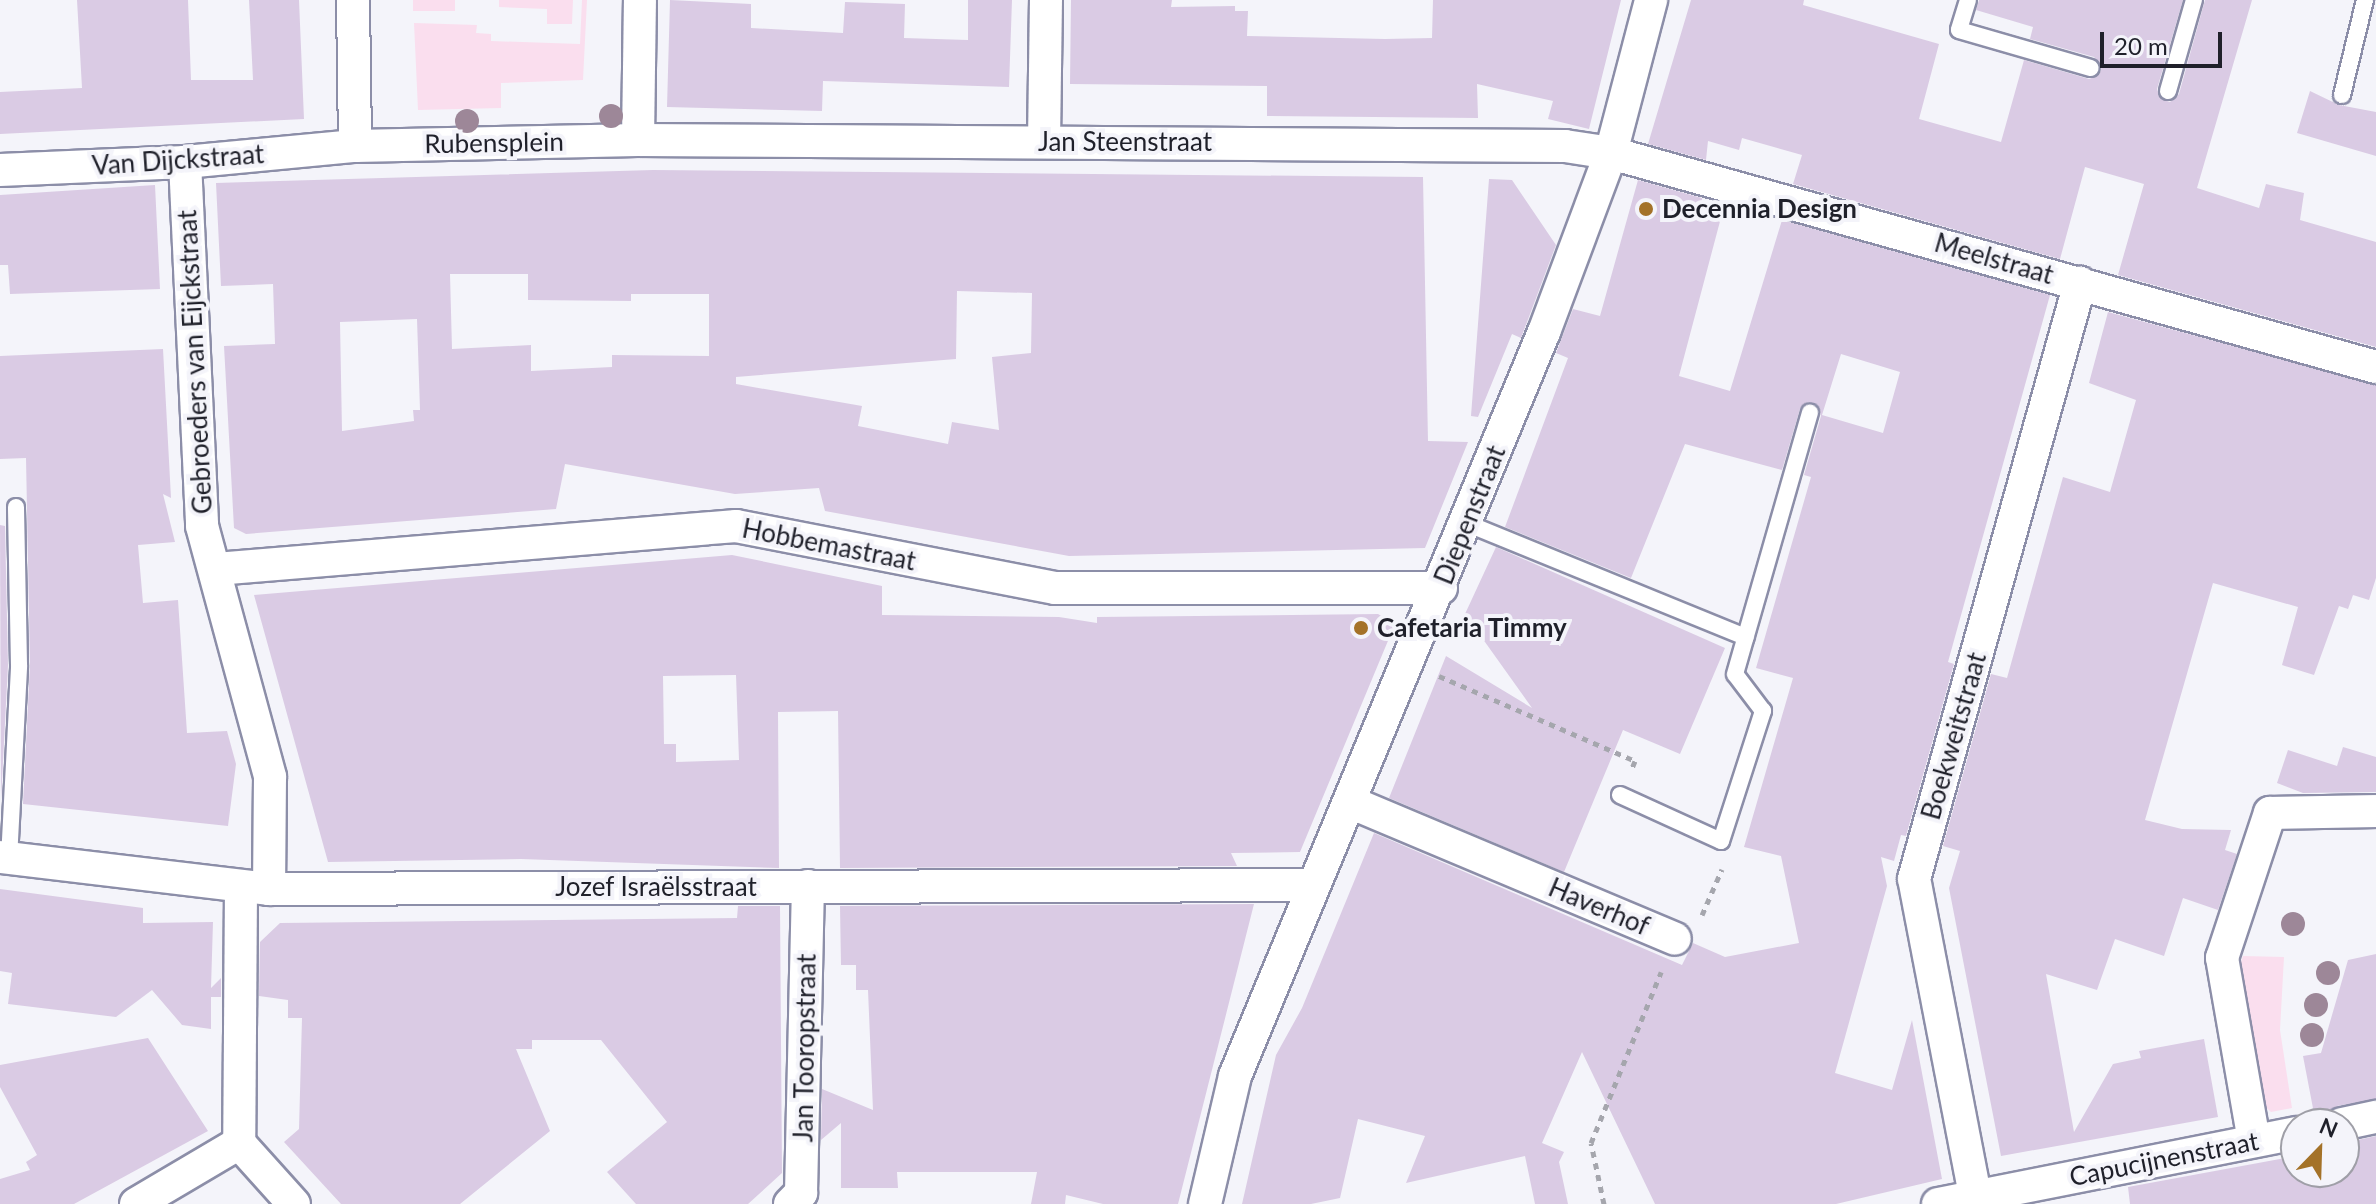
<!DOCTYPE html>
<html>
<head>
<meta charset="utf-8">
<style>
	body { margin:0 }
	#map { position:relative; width:2376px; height:1204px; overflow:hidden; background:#f4f4fa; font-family:Lato,sans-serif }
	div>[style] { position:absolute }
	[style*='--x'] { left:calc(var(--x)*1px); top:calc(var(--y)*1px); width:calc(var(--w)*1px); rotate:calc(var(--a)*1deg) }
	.green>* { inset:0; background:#fadeee; transform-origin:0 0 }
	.building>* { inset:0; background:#dacbe4 }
	.path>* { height:5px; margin-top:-2.5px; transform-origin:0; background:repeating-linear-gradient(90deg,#a5a6ad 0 6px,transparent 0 12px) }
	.roads { filter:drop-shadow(2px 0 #8c8ea8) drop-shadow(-2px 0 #8c8ea8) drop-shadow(0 2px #8c8ea8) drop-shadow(0 -2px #8c8ea8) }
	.service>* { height:16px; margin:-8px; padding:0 8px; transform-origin:8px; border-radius:8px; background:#fff }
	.minor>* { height:32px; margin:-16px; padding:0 16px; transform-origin:16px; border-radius:16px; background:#fff }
	.trees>* { width:24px; height:24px; margin:-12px; border-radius:50%; background:#9d8798 }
	.dots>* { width:22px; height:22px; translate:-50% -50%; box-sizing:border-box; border:4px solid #f4f4fa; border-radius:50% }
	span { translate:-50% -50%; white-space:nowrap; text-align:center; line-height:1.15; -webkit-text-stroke:8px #f4f4fa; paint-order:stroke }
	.street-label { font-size:26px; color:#1f202a }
	.poi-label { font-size:26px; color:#1f202a; font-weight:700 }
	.left { translate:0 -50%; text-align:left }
	.north { position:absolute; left:2280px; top:1108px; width:80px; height:80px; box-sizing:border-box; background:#f4f4fa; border:2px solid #9f9fa7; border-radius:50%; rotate:23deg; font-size:22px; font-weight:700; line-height:32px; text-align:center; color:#1f202a }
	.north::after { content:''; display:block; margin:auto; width:28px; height:36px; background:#a47228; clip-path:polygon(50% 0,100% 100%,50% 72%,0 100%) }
	.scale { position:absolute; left:2100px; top:32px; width:122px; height:36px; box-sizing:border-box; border:4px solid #1f202a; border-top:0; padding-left:10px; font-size:24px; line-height:28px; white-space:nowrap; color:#1f202a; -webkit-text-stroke:6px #f4f4fa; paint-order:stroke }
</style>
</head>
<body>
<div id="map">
	<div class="green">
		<div style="left:413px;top:0;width:42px;height:11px"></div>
		<div style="clip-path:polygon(499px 0,573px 0,572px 24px,547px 24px,547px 9px,499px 7px)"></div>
		<div style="clip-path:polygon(582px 0,587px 0,583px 80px,501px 83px,501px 108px,418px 110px,414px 23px,477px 25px,476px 33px,491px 34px,491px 41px,580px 44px)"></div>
		<div style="clip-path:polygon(2243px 956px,2284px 957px,2280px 1030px,2292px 1108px,2271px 1112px,2258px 1100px,2236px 979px)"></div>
	</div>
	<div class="building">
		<div style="clip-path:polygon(77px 0,188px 0,191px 80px,253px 80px,249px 0,299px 0,304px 119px,0 134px,0 92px,82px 88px)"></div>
		<div style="clip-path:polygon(670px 0,751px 4px,751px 28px,843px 33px,845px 2px,905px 4px,904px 38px,968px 40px,968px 0,1012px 0,1009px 87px,823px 81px,822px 111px,667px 107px)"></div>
		<div style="clip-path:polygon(1071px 0,1172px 0,1171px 7px,1235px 6px,1235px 11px,1248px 11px,1247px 36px,1385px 39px,1432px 38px,1433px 0,1621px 0,1589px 129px,1548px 119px,1553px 101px,1477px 84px,1478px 118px,1267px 116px,1267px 86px,1070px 84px)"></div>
		<div style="clip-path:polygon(1691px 0,1804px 0,1803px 5px,1939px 44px,1919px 119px,2001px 142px,2024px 60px,2089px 79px,2099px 75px,2102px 66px,2094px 57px,2030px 39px,2033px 27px,1976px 10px,1979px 0,2183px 0,2157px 89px,2161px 99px,2170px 102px,2179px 94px,2205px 0,2252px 0,2197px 188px,2259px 208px,2266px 184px,2304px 193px,2300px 220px,2376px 242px,2376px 347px,2118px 275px,2144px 184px,2085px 167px,2060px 259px,1793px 184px,1802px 155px,1742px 138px,1739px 150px,1708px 141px,1706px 160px,1648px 144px)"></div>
		<div style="clip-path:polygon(2310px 91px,2339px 105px,2376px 112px,2376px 156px,2297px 133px)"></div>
		<div style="clip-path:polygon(evenodd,653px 170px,1423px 177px,1428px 441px,1468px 442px,1425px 548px,1069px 556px,825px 511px,819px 488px,735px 494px,565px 464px,556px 509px,246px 534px,234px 528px,224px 346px,275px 344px,273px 284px,221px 286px,216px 183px,653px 170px,450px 274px,528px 274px,528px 300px,631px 301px,631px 294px,709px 294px,709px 356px,612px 355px,612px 367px,531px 371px,531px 345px,452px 349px,450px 274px,653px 170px,957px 291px,1032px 293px,1031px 353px,992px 357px,999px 430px,952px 422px,948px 444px,858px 426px,862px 406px,736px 384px,736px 377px,956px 359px,957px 291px,653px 170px,417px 319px,420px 410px,413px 410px,414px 421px,342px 431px,340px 322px,417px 319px)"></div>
		<div style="clip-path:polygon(1489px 179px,1512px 180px,1556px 245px,1521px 338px,1512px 334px,1478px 417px,1471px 416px)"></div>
		<div style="clip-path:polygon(evenodd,1638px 180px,1702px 198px,1702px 204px,1723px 210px,1679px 376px,1730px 391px,1782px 220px,2050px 295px,1948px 662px,1954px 664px,1906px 836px,1901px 835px,1894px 861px,1881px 857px,1887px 886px,1835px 1073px,1892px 1090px,1912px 1020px,1942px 1179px,1836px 1204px,1655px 1204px,1582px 1052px,1542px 1143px,1564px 1152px,1559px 1162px,1568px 1204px,1535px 1204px,1525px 1156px,1406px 1183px,1425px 1136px,1358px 1119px,1340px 1198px,1311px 1204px,1242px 1204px,1276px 1055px,1302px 1008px,1374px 833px,1682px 965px,1693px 943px,1725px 957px,1799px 943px,1781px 856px,1744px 847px,1793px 678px,1756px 668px,1811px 477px,1804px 475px,1821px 416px,1818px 406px,1808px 402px,1800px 409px,1782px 470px,1685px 444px,1631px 578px,1505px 527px,1568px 358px,1556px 353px,1573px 309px,1600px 316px,1638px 180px,1841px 354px,1900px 372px,1883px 433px,1822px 415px,1841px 354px)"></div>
		<div style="clip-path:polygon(155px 185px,160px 289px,10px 294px,8px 265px,0 265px,0 195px)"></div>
		<div style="clip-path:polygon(2108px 312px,2376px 385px,2376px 578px,2369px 600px,2353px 595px,2348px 609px,2339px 606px,2314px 675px,2282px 665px,2298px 607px,2213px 583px,2145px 820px,2182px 829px,2231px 830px,2225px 850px,2237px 854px,2218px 910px,2183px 898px,2164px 956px,2115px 939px,2097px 990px,2046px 974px,2074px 1132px,2113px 1064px,2141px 1058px,2139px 1051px,2204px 1039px,2218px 1117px,2001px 1156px,1949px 888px,1960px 851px,1943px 846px,1991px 674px,2007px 678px,2063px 477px,2110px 492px,2136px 400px,2089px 383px)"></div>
		<div style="clip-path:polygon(163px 349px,171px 498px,163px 494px,175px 542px,138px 545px,143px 603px,178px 600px,187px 733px,227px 731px,236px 764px,228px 826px,23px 804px,30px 665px,26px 458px,0 459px,0 356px)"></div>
		<div style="clip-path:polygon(0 525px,5px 526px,8px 665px,1px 800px)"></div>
		<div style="clip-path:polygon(1496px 547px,1725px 648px,1680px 754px,1623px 730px,1564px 872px,1389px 798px,1446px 656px,1532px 708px,1465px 614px)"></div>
		<div style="clip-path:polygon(evenodd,732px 555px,882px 586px,882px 615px,1059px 617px,1097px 623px,1097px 617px,1378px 614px,1395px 624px,1300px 852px,1231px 853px,1237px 866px,840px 868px,838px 711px,778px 712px,779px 868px,521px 859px,328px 862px,254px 595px,732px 555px,736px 675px,739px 760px,676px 762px,676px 744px,664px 744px,663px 676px,736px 675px)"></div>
		<div style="clip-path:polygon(2343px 747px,2376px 757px,2376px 792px,2303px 793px,2277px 783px,2288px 750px,2337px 766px)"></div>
		<div style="clip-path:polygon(0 889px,143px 908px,143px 923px,213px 922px,211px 988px,221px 978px,221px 997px,211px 997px,211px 1029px,182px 1025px,152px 990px,116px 1017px,8px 1004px,12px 973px,0 971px)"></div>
		<div style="clip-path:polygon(1254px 904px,1178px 1204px,1103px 1204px,1066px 1195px,1065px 1204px,1031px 1204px,1037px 1172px,897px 1172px,898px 1188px,841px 1188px,841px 1123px,821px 1140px,822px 1089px,873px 1110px,868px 990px,856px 990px,856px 965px,841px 965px,840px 906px)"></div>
		<div style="clip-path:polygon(738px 906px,780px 906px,782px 1173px,748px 1204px,636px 1204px,607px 1172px,667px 1122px,601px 1040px,532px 1040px,532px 1049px,516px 1049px,550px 1131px,460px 1204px,341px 1204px,284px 1142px,299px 1129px,302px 1018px,288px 1018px,288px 1000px,259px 996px,260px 942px,280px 923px,737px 918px)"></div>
		<div style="clip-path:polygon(2376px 954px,2376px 1099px,2337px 1106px,2324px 1124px,2316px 1124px,2303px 1056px,2321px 1053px,2348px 960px)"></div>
		<div style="clip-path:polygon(148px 1038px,208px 1131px,74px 1204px,0 1204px,0 1179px,30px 1170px,26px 1162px,37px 1155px,0 1087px,0 1065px)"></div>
		<div style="clip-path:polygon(2376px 1136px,2376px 1204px,2130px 1204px,2128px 1187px,2296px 1156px,2296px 1172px,2344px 1172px,2344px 1143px)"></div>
	</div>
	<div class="path">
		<div style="--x:1439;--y:676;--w:214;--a:23.4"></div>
		<div style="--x:1635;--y:761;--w:8;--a:113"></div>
		<div style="--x:1702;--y:915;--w:50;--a:-66.5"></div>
		<div style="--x:1604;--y:1204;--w:62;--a:-102"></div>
		<div style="--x:1591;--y:1143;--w:185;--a:-67.7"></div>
	</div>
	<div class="roads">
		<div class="service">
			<div style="--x:1968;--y:0;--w:31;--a:107"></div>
			<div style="--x:1959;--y:30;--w:137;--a:16.1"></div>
			<div style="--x:2168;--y:91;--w:95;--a:-74.1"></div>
			<div style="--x:2342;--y:95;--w:98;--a:-76.4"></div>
			<div style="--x:1466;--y:523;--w:302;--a:22.2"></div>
			<div style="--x:1620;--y:795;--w:111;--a:24.5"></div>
			<div style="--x:1721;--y:841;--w:137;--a:-72.1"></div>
			<div style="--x:1763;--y:711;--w:46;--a:-127.1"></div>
			<div style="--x:1735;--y:674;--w:272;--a:-74"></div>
			<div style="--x:9;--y:859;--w:194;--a:-87"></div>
			<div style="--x:19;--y:665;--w:158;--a:-91.1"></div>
		</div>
		<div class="minor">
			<div style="--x:353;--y:0;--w:146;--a:89.2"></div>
			<div style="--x:355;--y:146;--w:283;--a:-1.2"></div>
			<div style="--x:638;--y:140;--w:927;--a:0.37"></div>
			<div style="--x:1565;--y:146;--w:47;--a:8.7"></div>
			<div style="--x:1611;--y:153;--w:794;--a:15.63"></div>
			<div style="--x:638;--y:140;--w:140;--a:-89.2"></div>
			<div style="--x:1044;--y:142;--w:142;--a:-89.2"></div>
			<div style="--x:185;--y:162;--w:364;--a:87.3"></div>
			<div style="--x:202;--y:526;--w:260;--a:74.8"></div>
			<div style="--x:270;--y:777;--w:112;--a:90.5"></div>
			<div style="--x:0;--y:170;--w:185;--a:-2.5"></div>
			<div style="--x:185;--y:162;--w:171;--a:-5.4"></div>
			<div style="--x:216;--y:569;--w:522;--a:-4.73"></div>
			<div style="--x:736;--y:526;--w:325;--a:11"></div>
			<div style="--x:1055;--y:588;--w:386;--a:0"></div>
			<div style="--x:1352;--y:803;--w:350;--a:22.8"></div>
			<div style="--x:0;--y:857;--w:271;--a:6.8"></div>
			<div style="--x:269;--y:889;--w:1045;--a:-0.22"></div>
			<div style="--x:241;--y:888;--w:255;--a:90.4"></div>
			<div style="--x:239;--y:1143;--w:82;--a:48"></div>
			<div style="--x:2342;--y:1124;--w:35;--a:-12"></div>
			<div style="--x:2254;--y:1141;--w:186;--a:-99.9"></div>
			<div style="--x:2222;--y:958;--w:153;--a:-71.7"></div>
			<div style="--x:2270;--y:813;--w:106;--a:-1.1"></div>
			<div style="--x:1975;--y:1195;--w:322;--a:-100.9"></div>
			<div style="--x:1914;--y:879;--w:619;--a:-74.44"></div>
			<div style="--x:136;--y:1204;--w:120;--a:-30.6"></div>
			<div style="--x:790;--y:1204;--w:16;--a:-45"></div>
			<div style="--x:801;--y:1193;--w:307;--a:-88.7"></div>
			<div style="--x:1205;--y:1204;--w:131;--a:-76.8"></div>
			<div style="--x:1235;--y:1076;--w:806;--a:-67.45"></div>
			<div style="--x:1544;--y:332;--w:191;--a:-69.5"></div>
			<div style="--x:1611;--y:153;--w:158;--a:-75.3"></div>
			<div style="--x:1938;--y:1204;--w:365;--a:-11.2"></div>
		</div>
	</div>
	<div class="trees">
		<div style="left:611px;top:116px"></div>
		<div style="left:467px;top:121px"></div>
		<div style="left:2293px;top:924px"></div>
		<div style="left:2328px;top:973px"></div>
		<div style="left:2316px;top:1005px"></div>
		<div style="left:2312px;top:1035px"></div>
	</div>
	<div class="dots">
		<div style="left:1646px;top:209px;background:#a47228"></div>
		<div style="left:1361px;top:628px;background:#a47228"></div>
	</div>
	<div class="street-label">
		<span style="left:1125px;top:142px">Jan Steenstraat</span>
		<span style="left:494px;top:143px;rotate:-1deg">Rubensplein</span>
		<span style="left:178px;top:160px;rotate:-4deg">Van Dijckstraat</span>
		<span style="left:1994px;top:259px;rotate:16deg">Meelstraat</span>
		<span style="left:195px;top:362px;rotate:-93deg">Gebroeders van Eijckstraat</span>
		<span style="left:1470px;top:515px;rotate:-68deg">Diepenstraat</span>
		<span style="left:829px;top:545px;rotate:11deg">Hobbemastraat</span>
		<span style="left:1954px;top:736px;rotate:-74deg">Boekweitstraat</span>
		<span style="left:656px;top:887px">Jozef Israëlsstraat</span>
		<span style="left:1599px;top:907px;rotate:23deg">Haverhof</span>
		<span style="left:805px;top:1048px;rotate:-89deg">Jan Tooropstraat</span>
		<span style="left:2164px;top:1159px;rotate:-11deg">Capucijnenstraat</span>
	</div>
	<div class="poi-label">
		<span class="left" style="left:1662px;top:209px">Decennia Design</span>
		<span class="left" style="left:1377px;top:628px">Cafetaria Timmy</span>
	</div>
	<div class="north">N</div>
	<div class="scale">20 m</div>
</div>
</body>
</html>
